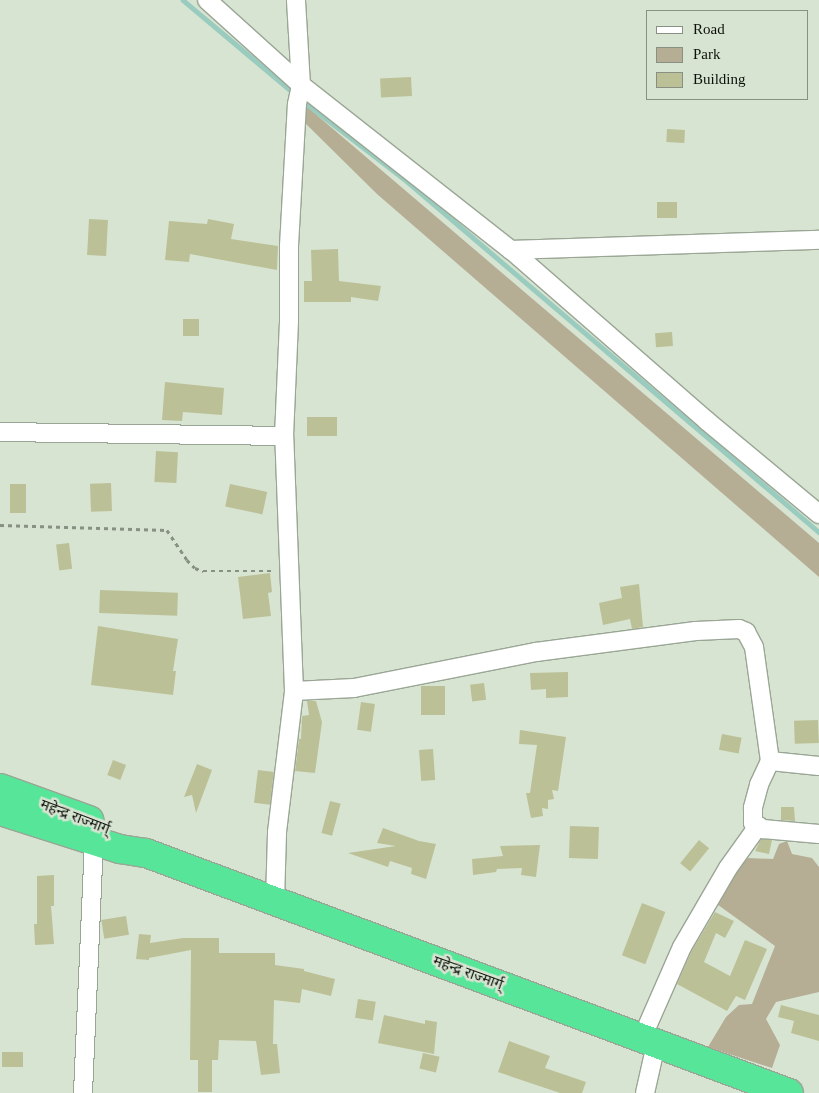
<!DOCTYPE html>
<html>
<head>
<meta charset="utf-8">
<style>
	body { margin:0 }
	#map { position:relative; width:819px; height:1093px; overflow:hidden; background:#d8e4d2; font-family:"Times New Roman","Noto Sans Devanagari",serif }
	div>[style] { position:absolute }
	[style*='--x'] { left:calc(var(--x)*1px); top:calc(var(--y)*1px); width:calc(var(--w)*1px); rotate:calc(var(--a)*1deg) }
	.green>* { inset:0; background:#b5ad94 }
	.stream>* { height:4.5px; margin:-2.25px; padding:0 2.25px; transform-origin:2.25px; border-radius:2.25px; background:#99cbbe }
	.building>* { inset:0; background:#bbc097; transform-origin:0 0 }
	.path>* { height:2.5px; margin-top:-1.25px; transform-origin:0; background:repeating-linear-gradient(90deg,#879083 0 4px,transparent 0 8px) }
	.roads { filter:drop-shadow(1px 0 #9aa695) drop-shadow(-1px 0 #9aa695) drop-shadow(0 1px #9aa695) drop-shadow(0 -1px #9aa695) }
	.street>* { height:18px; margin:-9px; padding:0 9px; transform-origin:9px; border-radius:9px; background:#fff }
	.highway>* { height:28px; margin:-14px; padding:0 14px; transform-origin:14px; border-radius:14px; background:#57e699 }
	span { translate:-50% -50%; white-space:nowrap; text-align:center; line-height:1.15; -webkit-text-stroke:5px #d8e4d2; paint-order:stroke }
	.street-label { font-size:15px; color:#0d110b }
	.legend { position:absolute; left:646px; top:10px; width:162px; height:90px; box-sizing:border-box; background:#d8e4d2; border:1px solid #879082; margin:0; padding:6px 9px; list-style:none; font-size:15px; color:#0d110b }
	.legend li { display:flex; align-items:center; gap:10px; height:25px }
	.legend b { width:25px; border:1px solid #879082 }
</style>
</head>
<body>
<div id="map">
	<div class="green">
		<div style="clip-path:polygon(305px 105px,819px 543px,819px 577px,377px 194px,303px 121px)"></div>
		<div style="clip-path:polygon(787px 841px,792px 854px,812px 858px,819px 867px,819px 992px,776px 1002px,766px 1019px,780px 1045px,772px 1068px,708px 1047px,726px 1017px,739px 1005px,752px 1004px,775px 946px,714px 902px,739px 866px,748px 858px,773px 859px,779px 844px)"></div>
	</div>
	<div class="stream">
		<div style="--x:183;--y:0;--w:145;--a:40"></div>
		<div style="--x:302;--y:100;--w:128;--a:37.7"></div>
		<div style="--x:403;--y:178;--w:546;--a:40.4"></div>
	</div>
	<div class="building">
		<div style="left:411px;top:77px;width:19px;height:31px;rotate:87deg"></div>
		<div style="left:667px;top:129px;width:18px;height:13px;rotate:3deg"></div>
		<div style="left:657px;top:202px;width:20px;height:16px"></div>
		<div style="left:89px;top:219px;width:19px;height:36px;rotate:3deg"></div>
		<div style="clip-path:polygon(208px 219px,234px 224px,231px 239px,278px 246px,277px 270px,190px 254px,189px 262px,165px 260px,169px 221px,207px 224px)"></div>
		<div style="clip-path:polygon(338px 249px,339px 281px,381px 286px,378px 301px,351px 297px,351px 302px,304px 302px,304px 281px,312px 281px,311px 250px)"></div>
		<div style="left:183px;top:319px;width:16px;height:17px"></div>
		<div style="left:672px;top:332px;width:14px;height:17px;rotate:86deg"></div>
		<div style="clip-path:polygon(165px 382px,224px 388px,222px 415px,183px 412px,182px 421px,162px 420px)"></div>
		<div style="left:307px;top:417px;width:30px;height:19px"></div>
		<div style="left:156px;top:451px;width:22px;height:31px;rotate:3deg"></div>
		<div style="left:111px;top:483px;width:28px;height:21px;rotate:88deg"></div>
		<div style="left:10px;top:484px;width:16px;height:29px"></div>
		<div style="left:230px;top:484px;width:38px;height:23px;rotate:12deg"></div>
		<div style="left:69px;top:543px;width:26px;height:13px;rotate:83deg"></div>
		<div style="clip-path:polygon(270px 573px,272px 592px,268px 593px,271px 616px,243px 619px,238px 577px)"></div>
		<div style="clip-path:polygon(639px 584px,643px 627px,632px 629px,630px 619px,603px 625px,599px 603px,622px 598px,620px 587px)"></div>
		<div style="left:100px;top:590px;width:78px;height:23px;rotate:2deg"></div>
		<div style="clip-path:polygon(98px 626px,178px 639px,173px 671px,176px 671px,173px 695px,91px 685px)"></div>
		<div style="clip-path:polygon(568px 672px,568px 697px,546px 698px,546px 689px,531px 690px,530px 673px)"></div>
		<div style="left:484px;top:683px;width:17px;height:14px;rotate:83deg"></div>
		<div style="left:421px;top:686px;width:24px;height:29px"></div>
		<div style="clip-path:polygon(307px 701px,316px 701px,322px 722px,315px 773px,295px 771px,299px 739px,301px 739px,302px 716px,309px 715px)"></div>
		<div style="left:361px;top:702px;width:14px;height:28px;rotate:8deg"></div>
		<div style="left:818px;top:720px;width:23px;height:24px;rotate:88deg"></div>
		<div style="clip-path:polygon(520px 730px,566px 737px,558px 791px,552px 790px,554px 799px,548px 800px,548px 809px,542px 808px,543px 816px,531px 818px,526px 793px,530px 793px,537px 745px,519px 744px)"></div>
		<div style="left:722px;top:734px;width:20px;height:16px;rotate:11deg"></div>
		<div style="left:433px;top:749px;width:31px;height:14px;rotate:86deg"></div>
		<div style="left:113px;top:760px;width:14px;height:16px;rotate:21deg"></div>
		<div style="clip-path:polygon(197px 764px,212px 770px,196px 813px,192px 795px,184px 797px)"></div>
		<div style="left:258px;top:770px;width:16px;height:33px;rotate:7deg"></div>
		<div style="left:330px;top:801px;width:11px;height:33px;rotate:15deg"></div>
		<div style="clip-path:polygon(781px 807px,794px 807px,795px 821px,781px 820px)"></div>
		<div style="left:570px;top:826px;width:29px;height:32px;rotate:2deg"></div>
		<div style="clip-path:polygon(383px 828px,419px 841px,436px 844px,426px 879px,411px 874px,412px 868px,390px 861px,388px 867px,348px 853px,396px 846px,377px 843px)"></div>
		<div style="clip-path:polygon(761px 839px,772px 840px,769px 854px,755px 851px)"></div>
		<div style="left:699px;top:840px;width:13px;height:30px;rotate:39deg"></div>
		<div style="clip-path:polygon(540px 845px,536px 877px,521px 875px,522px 868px,497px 869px,496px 872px,473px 875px,472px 859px,503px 856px,500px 846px)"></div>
		<div style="clip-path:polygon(54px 875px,54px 906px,51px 906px,54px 944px,35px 945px,34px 924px,37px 924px,37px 876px)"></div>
		<div style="left:642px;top:903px;width:25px;height:56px;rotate:21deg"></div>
		<div style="clip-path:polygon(715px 912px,734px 921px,725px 938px,716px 933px,704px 962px,730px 976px,745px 940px,767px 949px,745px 1000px,736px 996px,727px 1011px,677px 984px,691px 952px)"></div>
		<div style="left:126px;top:916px;width:19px;height:25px;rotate:81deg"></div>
		<div style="clip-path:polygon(139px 934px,151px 935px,150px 943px,183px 938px,219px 938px,219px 953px,275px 953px,275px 965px,304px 969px,304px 971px,335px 979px,331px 996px,302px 989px,300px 1003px,274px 1000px,273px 1044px,277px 1044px,280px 1073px,261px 1075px,256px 1041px,219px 1040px,218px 1060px,212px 1060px,212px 1092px,198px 1092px,198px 1060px,190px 1060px,191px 950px,149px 958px,149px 960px,136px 959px)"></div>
		<div style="left:358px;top:999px;width:18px;height:19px;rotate:9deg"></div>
		<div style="clip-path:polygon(781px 1005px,819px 1015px,819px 1041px,791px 1033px,794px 1021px,778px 1017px)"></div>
		<div style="clip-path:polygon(384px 1015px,425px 1024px,425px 1020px,437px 1022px,434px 1054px,378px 1043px)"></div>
		<div style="clip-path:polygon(509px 1041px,550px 1056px,545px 1068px,586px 1082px,582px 1093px,560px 1093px,498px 1072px)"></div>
		<div style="left:2px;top:1052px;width:21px;height:15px"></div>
		<div style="left:423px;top:1053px;width:17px;height:16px;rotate:13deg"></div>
	</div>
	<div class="path">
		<div style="--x:0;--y:525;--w:167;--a:1.7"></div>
		<div style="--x:167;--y:530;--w:36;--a:56"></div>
		<div style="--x:187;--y:560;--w:11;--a:45"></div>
		<div style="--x:195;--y:568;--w:9;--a:21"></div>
		<div style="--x:203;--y:571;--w:70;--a:0"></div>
	</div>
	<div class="roads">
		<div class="street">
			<div style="--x:207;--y:0;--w:127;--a:42.1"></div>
			<div style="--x:301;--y:85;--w:267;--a:38.2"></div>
			<div style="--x:511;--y:250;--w:260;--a:41.1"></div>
			<div style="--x:707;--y:421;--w:146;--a:39.7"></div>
			<div style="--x:511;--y:250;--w:308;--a:-1.9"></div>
			<div style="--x:0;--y:432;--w:284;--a:0.8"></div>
			<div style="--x:294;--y:691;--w:60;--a:-2.9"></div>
			<div style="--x:354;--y:688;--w:186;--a:-11.2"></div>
			<div style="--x:536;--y:652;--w:161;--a:-7.5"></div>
			<div style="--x:696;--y:631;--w:43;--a:-2.7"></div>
			<div style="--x:739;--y:629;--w:8;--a:23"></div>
			<div style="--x:746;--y:632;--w:17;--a:62"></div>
			<div style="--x:754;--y:647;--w:115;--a:82"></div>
			<div style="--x:770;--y:761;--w:26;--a:115"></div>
			<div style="--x:759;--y:785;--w:24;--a:105"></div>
			<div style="--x:753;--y:808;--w:15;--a:90"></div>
			<div style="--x:753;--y:823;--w:12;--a:31"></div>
			<div style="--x:763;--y:829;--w:56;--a:5.1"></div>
			<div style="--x:770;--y:761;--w:49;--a:5.8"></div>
			<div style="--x:275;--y:901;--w:69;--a:-88.3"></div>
			<div style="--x:277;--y:832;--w:142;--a:-83.1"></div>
			<div style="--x:294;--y:691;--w:255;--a:-92.2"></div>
			<div style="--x:284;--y:436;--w:115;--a:-87.5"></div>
			<div style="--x:289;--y:321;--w:75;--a:-90"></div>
			<div style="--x:289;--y:246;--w:142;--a:-86.8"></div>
			<div style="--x:297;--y:104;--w:19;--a:-78"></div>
			<div style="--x:301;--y:85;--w:85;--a:-93.4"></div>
			<div style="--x:642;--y:1038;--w:99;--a:-66.3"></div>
			<div style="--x:682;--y:947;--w:91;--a:-59.8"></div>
			<div style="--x:728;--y:868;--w:52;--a:-54.5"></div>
			<div style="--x:83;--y:1093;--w:253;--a:-87.5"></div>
			<div style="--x:645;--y:1093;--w:50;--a:-77.3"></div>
		</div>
		<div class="highway">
			<div style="--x:0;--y:788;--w:95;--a:19.8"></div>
			<div style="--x:0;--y:811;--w:126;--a:17.6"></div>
			<div style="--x:120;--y:849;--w:26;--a:9"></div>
			<div style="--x:146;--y:853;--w:686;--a:20.47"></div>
		</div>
	</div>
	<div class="street-label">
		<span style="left:75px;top:817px;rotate:21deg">महेन्द्र राज्मार्ग्</span>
		<span style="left:468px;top:973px;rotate:20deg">महेन्द्र राज्मार्ग्</span>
	</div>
	<ul class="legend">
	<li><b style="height:6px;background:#fff"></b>Road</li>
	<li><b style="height:14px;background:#b5ad94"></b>Park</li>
	<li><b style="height:14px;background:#bbc097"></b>Building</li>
	</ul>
</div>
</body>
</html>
